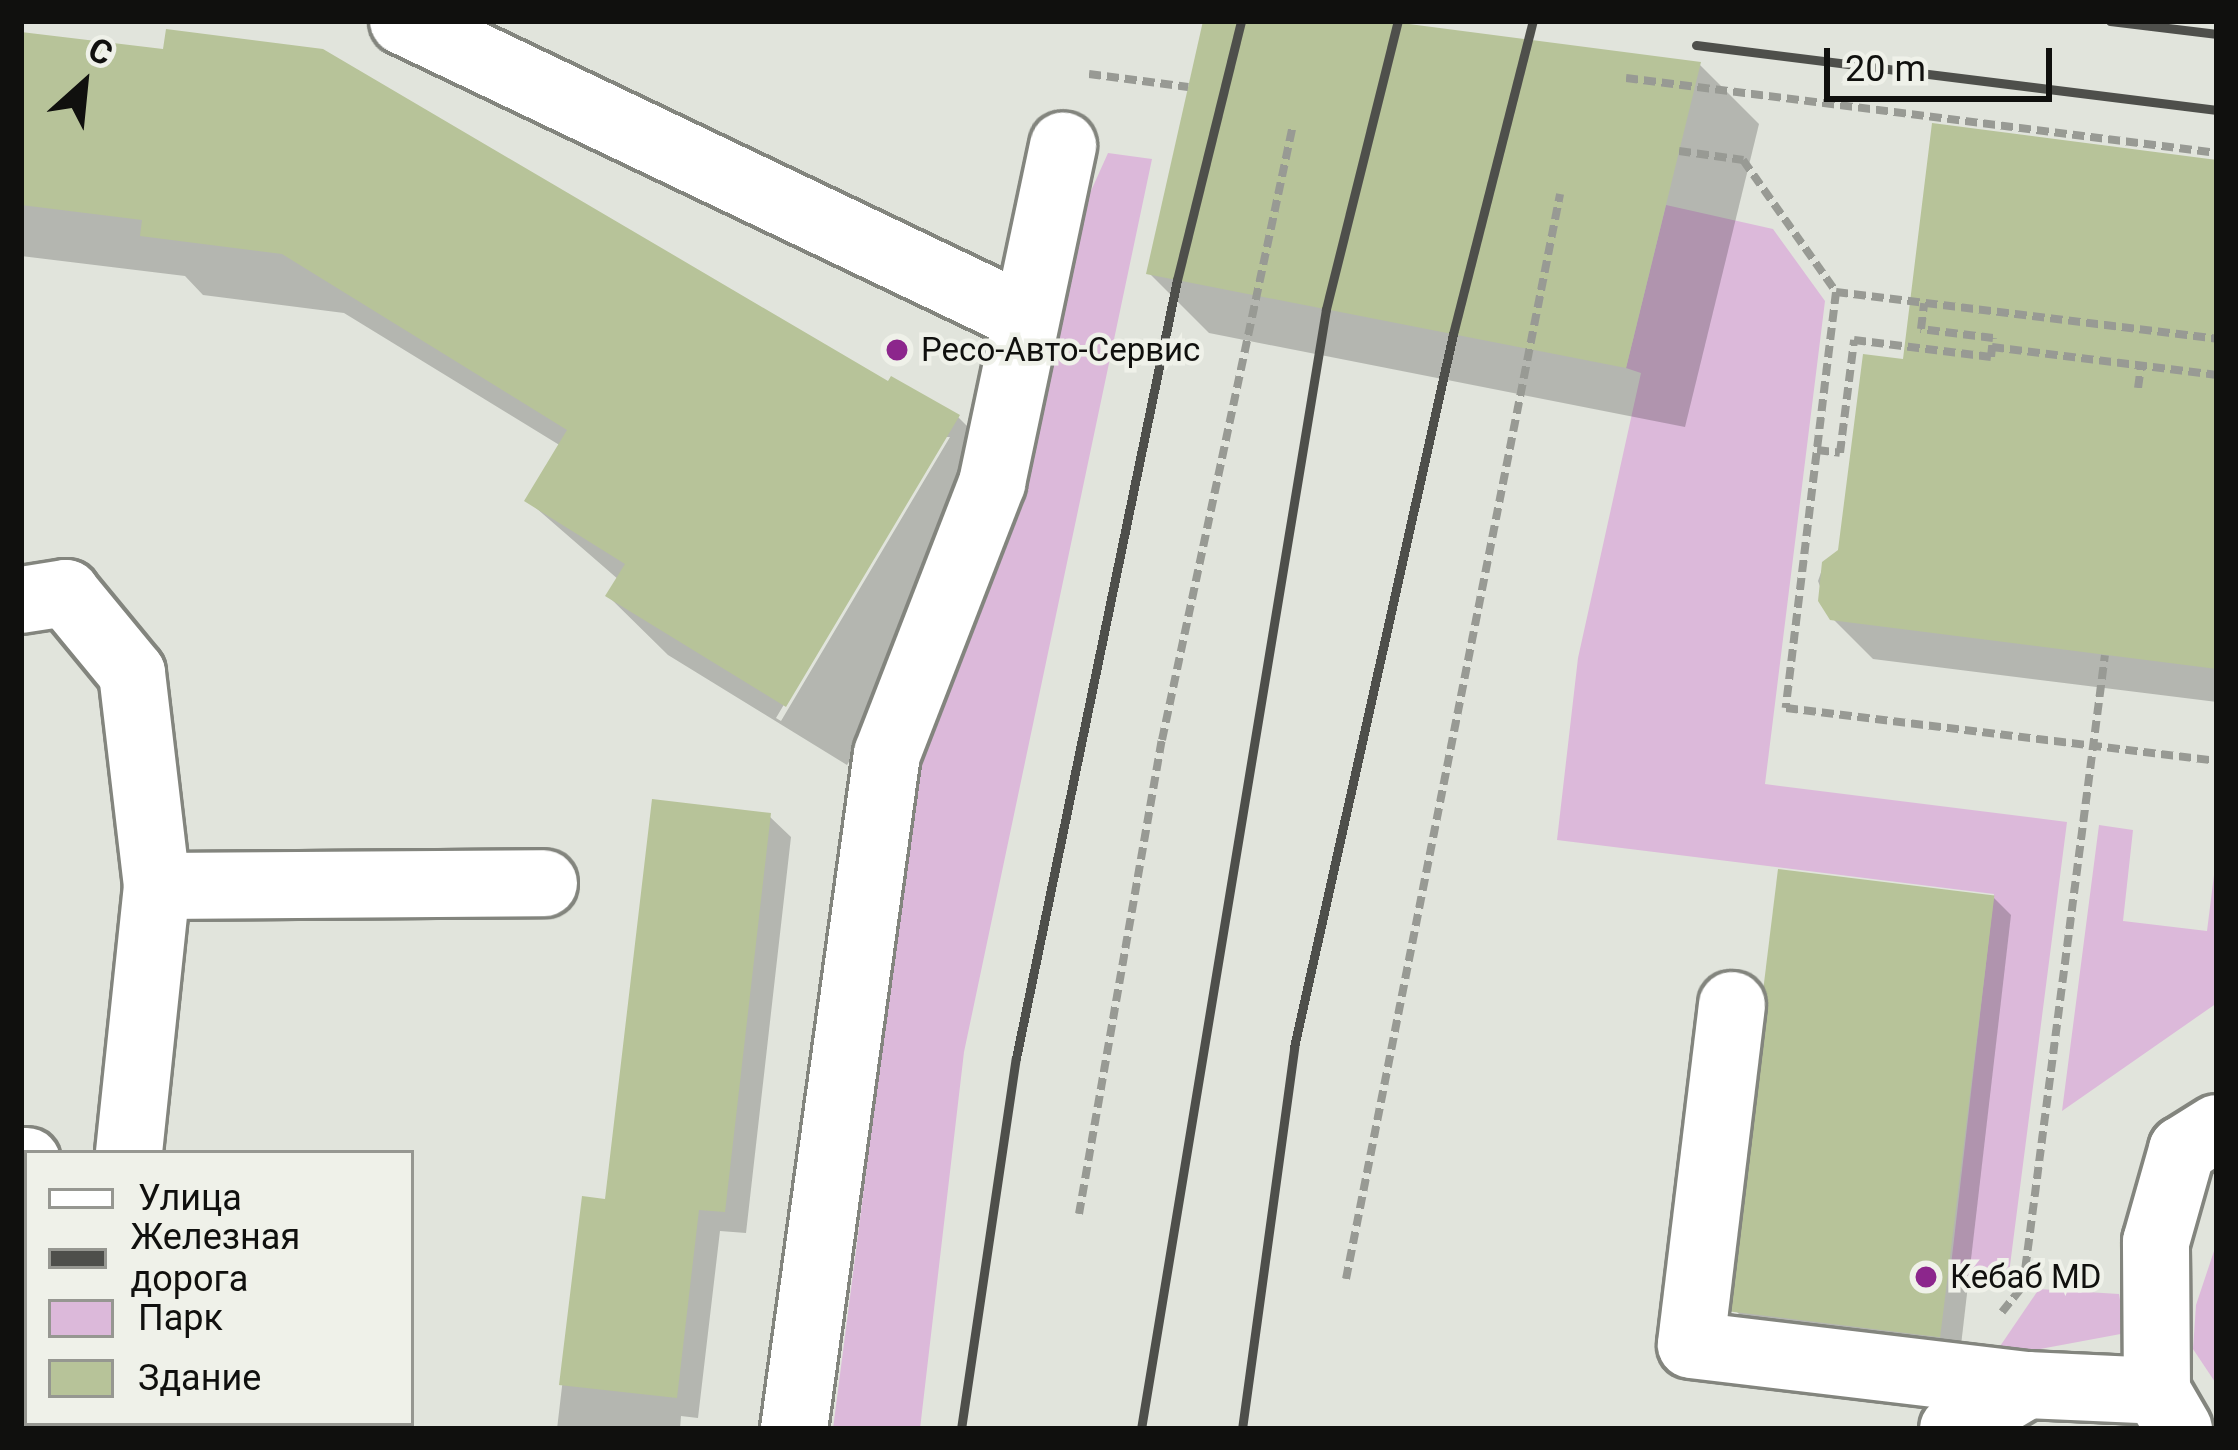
<!DOCTYPE html>
<html>
<head>
<meta charset="utf-8">
<style>
	body { margin:0 }
	#map { position:relative; width:2238px; height:1450px; overflow:hidden; background:#e1e4dc; font-family:Roboto,sans-serif }
	div>[style] { position:absolute }
	[style*='--x'] { left:calc(var(--x)*1px); top:calc(var(--y)*1px); width:calc(var(--w)*1px); rotate:calc(var(--a)*1deg) }
	.green>* { inset:0; background:#dcb9da }
	.shadow>* { inset:0; background:#0003; transform-origin:0 0 }
	.building>* { inset:0; background:#b7c399; transform-origin:0 0 }
	.path>* { height:8px; margin-top:-4px; transform-origin:0; background:repeating-linear-gradient(90deg,#989a94 0 12px,transparent 0 18px) }
	.roads { filter:drop-shadow(3px 0 #83857e) drop-shadow(-3px 0 #83857e) drop-shadow(0 3px #83857e) drop-shadow(0 -3px #83857e) }
	.minor>* { height:66px; margin:-33px; padding:0 33px; transform-origin:33px; border-radius:33px; background:#fff }
	.rail>* { height:9px; margin:-4.5px; padding:0 4.5px; transform-origin:4.5px; border-radius:4.5px; background:#4e4f4b }
	.dots>* { width:33px; height:33px; translate:-50% -50%; box-sizing:border-box; border:6px solid #eff1e9; border-radius:50% }
	span { translate:-50% -50%; white-space:nowrap; text-align:center; line-height:1.15; -webkit-text-stroke:9px #eff1e9; paint-order:stroke }
	.poi-label { font-size:33px; color:#10100e }
	.left { translate:0 -50%; text-align:left }
	.frame { position:absolute; inset:0; border:24px solid #10100e; pointer-events:none }
	.legend { position:absolute; left:24px; top:1150px; width:390px; height:276px; box-sizing:border-box; background:#eff1e9; border:3px solid #969791; margin:0; padding:15px 21px; list-style:none; font-size:36px; color:#10100e }
	.legend li { display:flex; align-items:center; gap:24px; height:60px }
	.legend b { width:60px; border:3px solid #969791 }
	.north { position:absolute; left:24px; top:24px; width:120px; height:120px; -webkit-text-stroke:9px #eff1e9; paint-order:stroke; rotate:27deg; font-size:33px; font-weight:700; line-height:48px; text-align:center; color:#10100e }
	.north::after { content:''; display:block; margin:auto; width:42px; height:54px; background:#10100e; clip-path:polygon(50% 0,100% 100%,50% 72%,0 100%) }
	.scale { position:absolute; left:1824px; top:48px; width:228px; height:54px; box-sizing:border-box; border:6px solid #10100e; border-top:0; padding-left:15px; font-size:36px; line-height:42px; white-space:nowrap; color:#10100e; -webkit-text-stroke:9px #eff1e9; paint-order:stroke }
</style>
</head>
<body>
<div id="map">
	<div class="green">
		<div style="clip-path:polygon(1108px 153px,1152px 159px,964px 1052px,920px 1429px,833px 1429px,918px 768px,1026px 487px,1077px 222px)"></div>
		<div style="clip-path:polygon(1666px 205px,1773px 229px,1825px 301px,1765px 784px,2067px 822px,2008px 1281px,1950px 1274px,1994px 894px,1557px 840px,1578px 658px,1641px 373px,1626px 368px)"></div>
		<div style="clip-path:polygon(2099px 825px,2133px 830px,2123px 921px,2207px 931px,2217px 851px,2217px 1003px,2062px 1111px)"></div>
		<div style="clip-path:polygon(2217px 1242px,2217px 1385px,2193px 1349px,2196px 1305px)"></div>
		<div style="clip-path:polygon(2039px 1289px,2119px 1294px,2126px 1333px,1992px 1358px)"></div>
	</div>
	<div class="shadow">
		<div style="clip-path:polygon(1207px 21px,1362px 21px,1700px 65px,1759px 124px,1685px 427px,1209px 333px,1149px 273px)"></div>
		<div style="clip-path:polygon(evenodd,21px 35px,958px 417px,1018px 477px,847px 765px,668px 655px,608px 596px,619px 580px,528px 501px,561px 446px,344px 313px,203px 295px,185px 276px,21px 256px,21px 35px,943px 437px,950px 437px,781px 721px,776px 718px,943px 437px)"></div>
		<div style="clip-path:polygon(2217px 163px,2217px 702px,1873px 659px,1832px 618px,1818px 581px,1824px 564px,1841px 552px,1905px 363px)"></div>
		<div style="clip-path:polygon(769px 816px,791px 837px,746px 1233px,720px 1231px,698px 1418px,681px 1416px,680px 1429px,557px 1429px,584px 1200px,608px 1203px)"></div>
		<div style="clip-path:polygon(1993px 897px,2011px 915px,1960px 1354px,1754px 1329px,1736px 1311px)"></div>
		<div style="left:21px;top:1284px;width:8px;height:128px;rotate:45deg"></div>
	</div>
	<div class="building">
		<div style="clip-path:polygon(1203px 21px,1386px 21px,1701px 62px,1626px 368px,1146px 274px)"></div>
		<div style="clip-path:polygon(166px 29px,323px 49px,888px 381px,891px 376px,960px 415px,786px 707px,605px 596px,625px 564px,524px 501px,567px 430px,282px 254px,140px 236px,142px 220px,21px 205px,21px 32px,163px 49px)"></div>
		<div style="clip-path:polygon(1932px 123px,2217px 160px,2217px 669px,1830px 620px,1818px 601px,1822px 562px,1838px 550px,1863px 354px,1903px 359px)"></div>
		<div style="clip-path:polygon(652px 799px,771px 813px,725px 1212px,699px 1210px,677px 1398px,559px 1385px,582px 1196px,605px 1199px)"></div>
		<div style="left:1778px;top:869px;width:218px;height:445px;rotate:7deg"></div>
	</div>
	<div class="path">
		<div style="--x:1089;--y:74;--w:100;--a:7.5"></div>
		<div style="--x:1626;--y:78;--w:596;--a:7.23"></div>
		<div style="--x:1679;--y:151;--w:65;--a:8"></div>
		<div style="--x:1743;--y:160;--w:161;--a:54.8"></div>
		<div style="--x:1836;--y:292;--w:384;--a:7"></div>
		<div style="--x:1836;--y:292;--w:419;--a:96.9"></div>
		<div style="--x:1786;--y:708;--w:434;--a:7"></div>
		<div style="--x:1992;--y:347;--w:227;--a:7.1"></div>
		<div style="--x:2138;--y:388;--w:22;--a:-82"></div>
		<div style="--x:1817;--y:450;--w:23;--a:7"></div>
		<div style="--x:1840;--y:453;--w:114;--a:-82.9"></div>
		<div style="--x:1854;--y:340;--w:138;--a:7.1"></div>
		<div style="--x:1991;--y:357;--w:19;--a:-84"></div>
		<div style="--x:1993;--y:338;--w:73;--a:-172.9"></div>
		<div style="--x:1921;--y:329;--w:26;--a:-83"></div>
		<div style="--x:1079;--y:1214;--w:481;--a:-80.1"></div>
		<div style="--x:1162;--y:740;--w:629;--a:-77.98"></div>
		<div style="--x:1346;--y:1279;--w:1106;--a:-78.84"></div>
		<div style="--x:2002;--y:1312;--w:33;--a:-51"></div>
		<div style="--x:2023;--y:1286;--w:636;--a:-82.6"></div>
	</div>
	<div class="roads">
		<div class="minor">
			<div style="--x:403;--y:21;--w:689;--a:25.52"></div>
			<div style="--x:21;--y:600;--w:46;--a:-8.8"></div>
			<div style="--x:66;--y:593;--w:104;--a:50.5"></div>
			<div style="--x:132;--y:673;--w:214;--a:83.3"></div>
			<div style="--x:157;--y:886;--w:268;--a:96"></div>
			<div style="--x:157;--y:886;--w:387;--a:-0.4"></div>
			<div style="--x:1732;--y:1005;--w:342;--a:96.9"></div>
			<div style="--x:1691;--y:1345;--w:338;--a:6.8"></div>
			<div style="--x:21;--y:1161;--w:6;--a:0"></div>
			<div style="--x:75;--y:1429;--w:6;--a:-90"></div>
			<div style="--x:195;--y:1429;--w:6;--a:-90"></div>
			<div style="--x:794;--y:1429;--w:681;--a:-82.16"></div>
			<div style="--x:887;--y:754;--w:291;--a:-68.8"></div>
			<div style="--x:992;--y:483;--w:345;--a:-78.1"></div>
			<div style="--x:1953;--y:1429;--w:86;--a:-30.7"></div>
			<div style="--x:2027;--y:1385;--w:130;--a:2.6"></div>
			<div style="--x:2179;--y:1429;--w:44;--a:-120.1"></div>
			<div style="--x:2157;--y:1391;--w:149;--a:-90.4"></div>
			<div style="--x:2156;--y:1242;--w:96;--a:-74.2"></div>
			<div style="--x:2182;--y:1150;--w:41;--a:-32.2"></div>
		</div>
	</div>
	<div class="rail">
		<div style="--x:2110;--y:21;--w:108;--a:6.9"></div>
		<div style="--x:1696;--y:45;--w:525;--a:7.11"></div>
		<div style="--x:961;--y:1429;--w:375;--a:-81.6"></div>
		<div style="--x:1016;--y:1058;--w:794;--a:-78.31"></div>
		<div style="--x:1177;--y:280;--w:267;--a:-76.1"></div>
		<div style="--x:1141;--y:1429;--w:1135;--a:-80.62"></div>
		<div style="--x:1326;--y:309;--w:297;--a:-76"></div>
		<div style="--x:1242;--y:1429;--w:386;--a:-82.2"></div>
		<div style="--x:1294;--y:1047;--w:731;--a:-77.43"></div>
		<div style="--x:1453;--y:334;--w:323;--a:-75.7"></div>
	</div>
	<div class="dots">
		<div style="left:897px;top:350px;background:#8c268c"></div>
		<div style="left:1926px;top:1277px;background:#8c268c"></div>
	</div>
	<div class="poi-label">
		<span class="left" style="left:921px;top:350px">Ресо-Авто-Сервис</span>
		<span class="left" style="left:1950px;top:1277px">Кебаб MD</span>
	</div>
	<div class="frame"></div>
	<ul class="legend">
	<li><b style="height:15px;background:#fff"></b>Улица</li>
	<li><b style="height:15px;background:#4e4f4b"></b>Железная дорога</li>
	<li><b style="height:33px;background:#dcb9da"></b>Парк</li>
	<li><b style="height:33px;background:#b7c399"></b>Здание</li>
	</ul>
	<div class="north">С</div>
	<div class="scale">20 m</div>
</div>
</body>
</html>
